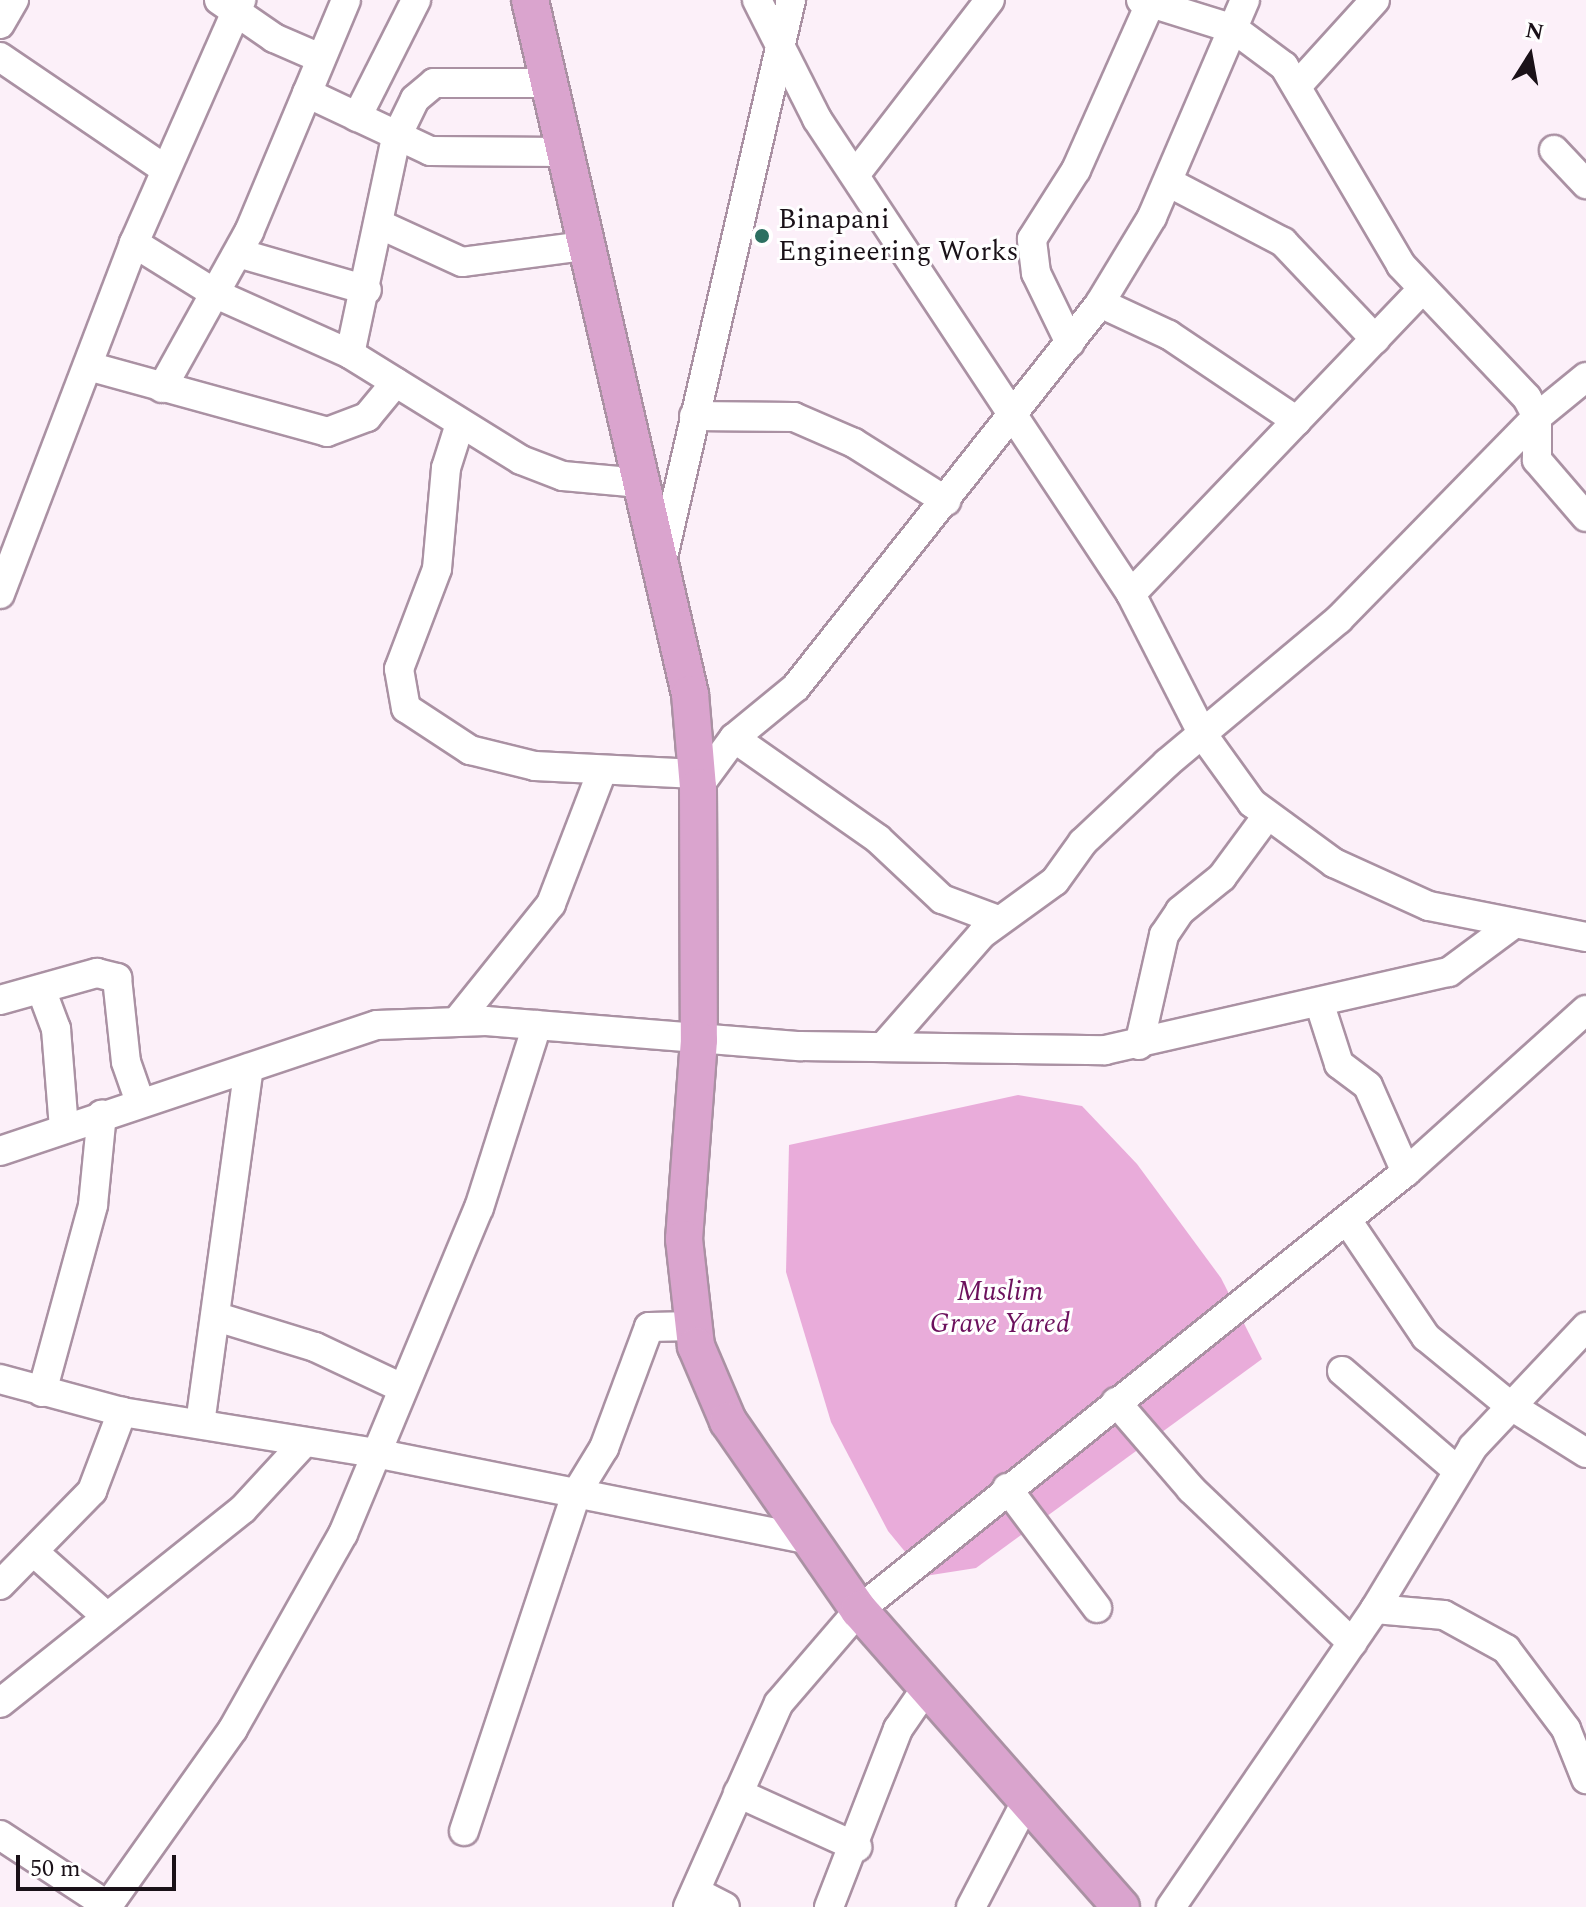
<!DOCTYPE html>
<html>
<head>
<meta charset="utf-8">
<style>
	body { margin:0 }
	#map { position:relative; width:1586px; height:1907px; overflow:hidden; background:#fcf0f9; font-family:Spectral,serif }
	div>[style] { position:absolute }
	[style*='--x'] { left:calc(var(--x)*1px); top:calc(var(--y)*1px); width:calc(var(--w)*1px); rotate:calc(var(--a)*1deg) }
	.green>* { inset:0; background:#e9acda }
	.roads { filter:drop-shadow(2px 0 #aa91a3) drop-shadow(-2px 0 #aa91a3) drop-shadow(0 2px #aa91a3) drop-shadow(0 -2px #aa91a3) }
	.minor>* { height:28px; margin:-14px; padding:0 14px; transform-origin:14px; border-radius:14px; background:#fff }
	.major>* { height:36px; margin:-18px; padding:0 18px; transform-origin:18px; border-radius:18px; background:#daa4ce }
	.dots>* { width:22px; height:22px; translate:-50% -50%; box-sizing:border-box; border:4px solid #fff; border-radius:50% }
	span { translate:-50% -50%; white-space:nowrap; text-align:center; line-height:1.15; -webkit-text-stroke:6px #fff; paint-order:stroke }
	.poi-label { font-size:28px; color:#1a1118 }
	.left { translate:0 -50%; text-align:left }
	.park-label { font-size:28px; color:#6c115d; font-style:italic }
	.north { position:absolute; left:1490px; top:16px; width:80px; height:80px; -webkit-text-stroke:6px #fff; paint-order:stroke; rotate:11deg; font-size:22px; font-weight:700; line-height:32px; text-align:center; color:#1a1118 }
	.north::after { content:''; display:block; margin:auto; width:28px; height:36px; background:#1a1118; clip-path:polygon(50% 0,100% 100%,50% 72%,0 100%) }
	.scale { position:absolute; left:16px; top:1855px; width:160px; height:36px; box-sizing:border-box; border:4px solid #1a1118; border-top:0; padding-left:10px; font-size:24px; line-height:28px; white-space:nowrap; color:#1a1118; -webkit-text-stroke:6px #fff; paint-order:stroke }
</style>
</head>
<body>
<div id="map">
	<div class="green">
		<div style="clip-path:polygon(1018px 1095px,1082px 1106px,1137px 1164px,1221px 1278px,1262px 1359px,976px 1568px,925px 1576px,888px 1531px,831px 1422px,786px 1272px,789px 1145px)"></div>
	</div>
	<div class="roads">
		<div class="minor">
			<div style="--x:219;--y:0;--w:67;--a:34.6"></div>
			<div style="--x:274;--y:38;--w:50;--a:23.5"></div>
			<div style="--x:757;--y:0;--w:133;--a:63.2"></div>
			<div style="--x:817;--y:119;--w:569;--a:56.53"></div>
			<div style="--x:1131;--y:594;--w:158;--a:62.9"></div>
			<div style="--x:1203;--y:735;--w:84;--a:54.2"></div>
			<div style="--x:1252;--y:803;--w:102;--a:36.2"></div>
			<div style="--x:1334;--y:863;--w:104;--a:24.4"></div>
			<div style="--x:1429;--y:906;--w:160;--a:11.2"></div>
			<div style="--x:1141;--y:0;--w:97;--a:17.3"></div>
			<div style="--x:1234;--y:29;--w:62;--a:36.5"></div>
			<div style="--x:1284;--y:66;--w:231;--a:59.5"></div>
			<div style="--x:1401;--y:265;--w:183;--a:46.5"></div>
			<div style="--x:1527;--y:398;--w:21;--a:62"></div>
			<div style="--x:1537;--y:417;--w:43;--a:90"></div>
			<div style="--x:1537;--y:460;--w:75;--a:49.3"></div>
			<div style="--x:0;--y:24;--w:28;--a:-60"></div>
			<div style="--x:0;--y:57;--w:199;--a:34.2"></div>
			<div style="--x:1297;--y:86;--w:116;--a:-47.8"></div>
			<div style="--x:307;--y:93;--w:136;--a:25.2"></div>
			<div style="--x:430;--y:151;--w:133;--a:0.4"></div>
			<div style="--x:357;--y:117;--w:131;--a:-63.2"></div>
			<div style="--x:1554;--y:150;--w:47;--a:46.7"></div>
			<div style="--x:855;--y:175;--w:221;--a:-52.4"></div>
			<div style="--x:1168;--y:182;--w:130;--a:27.6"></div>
			<div style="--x:1283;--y:242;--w:134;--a:46.5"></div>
			<div style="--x:381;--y:225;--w:89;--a:24.6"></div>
			<div style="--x:462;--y:262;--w:122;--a:-7.5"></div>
			<div style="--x:134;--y:243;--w:97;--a:31.9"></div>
			<div style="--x:216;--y:294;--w:147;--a:24.1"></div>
			<div style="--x:350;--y:354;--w:201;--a:31.8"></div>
			<div style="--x:521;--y:460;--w:45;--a:20.9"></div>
			<div style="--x:563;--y:476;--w:78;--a:5.1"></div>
			<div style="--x:238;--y:253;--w:134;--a:16"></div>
			<div style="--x:1100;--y:303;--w:76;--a:24.9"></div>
			<div style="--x:1169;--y:335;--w:154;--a:33.9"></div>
			<div style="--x:1070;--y:343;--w:78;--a:-115.9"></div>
			<div style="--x:1036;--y:273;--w:34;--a:-97"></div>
			<div style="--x:1032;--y:239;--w:82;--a:-57.5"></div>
			<div style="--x:1076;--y:170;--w:182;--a:-66"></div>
			<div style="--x:350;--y:354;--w:221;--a:-78"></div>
			<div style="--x:396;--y:138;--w:43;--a:-64"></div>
			<div style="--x:415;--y:99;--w:25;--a:-40"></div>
			<div style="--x:434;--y:83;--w:115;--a:0"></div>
			<div style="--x:88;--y:366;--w:248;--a:15.4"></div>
			<div style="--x:327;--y:432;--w:43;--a:-20.6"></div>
			<div style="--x:367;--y:417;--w:45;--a:-50.4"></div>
			<div style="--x:162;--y:388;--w:179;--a:-60.9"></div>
			<div style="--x:249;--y:232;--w:251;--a:-67.3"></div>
			<div style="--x:694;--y:416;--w:100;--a:0.6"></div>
			<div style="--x:794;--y:417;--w:65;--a:23.4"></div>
			<div style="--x:854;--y:443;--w:109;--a:32.2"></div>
			<div style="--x:459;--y:427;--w:43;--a:107.6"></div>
			<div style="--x:446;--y:468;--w:101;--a:95.1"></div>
			<div style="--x:437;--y:569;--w:107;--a:110.8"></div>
			<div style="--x:399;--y:669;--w:40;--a:80"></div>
			<div style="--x:406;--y:708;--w:77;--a:33.3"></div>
			<div style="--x:470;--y:750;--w:67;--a:13.8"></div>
			<div style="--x:535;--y:766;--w:162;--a:2.8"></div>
			<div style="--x:663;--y:557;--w:572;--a:-77.06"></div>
			<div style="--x:0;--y:594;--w:376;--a:-69.1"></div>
			<div style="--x:134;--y:243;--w:266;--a:-66.2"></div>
			<div style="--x:1131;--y:594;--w:419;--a:-46.3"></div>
			<div style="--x:734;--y:738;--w:80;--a:-39.4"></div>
			<div style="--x:796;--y:687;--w:490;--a:-51.6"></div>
			<div style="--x:1100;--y:303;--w:100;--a:-58.8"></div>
			<div style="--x:1152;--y:217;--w:236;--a:-66.8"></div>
			<div style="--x:698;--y:787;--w:61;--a:-53.7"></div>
			<div style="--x:734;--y:738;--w:176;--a:35"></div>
			<div style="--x:878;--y:839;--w:88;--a:43.2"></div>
			<div style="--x:942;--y:899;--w:60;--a:20.6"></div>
			<div style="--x:41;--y:989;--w:43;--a:69.4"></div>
			<div style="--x:56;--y:1029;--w:99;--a:85.4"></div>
			<div style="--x:0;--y:1000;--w:101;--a:-15.6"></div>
			<div style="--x:97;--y:973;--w:21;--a:14"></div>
			<div style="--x:117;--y:978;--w:84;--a:83.9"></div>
			<div style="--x:126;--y:1062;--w:42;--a:70.7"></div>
			<div style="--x:1320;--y:1005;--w:62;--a:72.1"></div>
			<div style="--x:1339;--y:1064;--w:36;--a:37"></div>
			<div style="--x:1368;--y:1086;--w:94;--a:66.2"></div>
			<div style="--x:457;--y:1021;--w:150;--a:-51.2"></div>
			<div style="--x:551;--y:904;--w:139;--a:-69"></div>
			<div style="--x:1139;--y:1045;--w:113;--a:-77.2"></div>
			<div style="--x:1164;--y:935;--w:29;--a:-56"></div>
			<div style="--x:1180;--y:911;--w:54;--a:-39"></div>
			<div style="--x:1222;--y:877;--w:76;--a:-53.6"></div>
			<div style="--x:884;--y:1046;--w:149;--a:-48.8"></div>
			<div style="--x:982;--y:934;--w:90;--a:-36"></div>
			<div style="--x:1055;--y:881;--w:48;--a:-54.3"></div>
			<div style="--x:1083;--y:842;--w:115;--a:-43.2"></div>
			<div style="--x:1167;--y:763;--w:224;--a:-39.9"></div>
			<div style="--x:1339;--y:619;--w:283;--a:-45.6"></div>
			<div style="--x:1537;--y:417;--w:63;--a:-39.2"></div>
			<div style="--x:0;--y:1151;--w:397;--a:-18.5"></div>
			<div style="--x:377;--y:1025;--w:109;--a:-2.1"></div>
			<div style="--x:486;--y:1021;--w:315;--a:4.6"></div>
			<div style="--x:800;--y:1046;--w:305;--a:0.8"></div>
			<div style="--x:1105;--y:1050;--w:353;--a:-12.8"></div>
			<div style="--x:1449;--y:972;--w:77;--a:-36.6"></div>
			<div style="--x:1347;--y:1220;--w:141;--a:56"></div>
			<div style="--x:1426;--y:1337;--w:106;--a:39.3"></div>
			<div style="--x:1508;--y:1404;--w:92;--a:32.1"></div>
			<div style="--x:217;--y:1317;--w:102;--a:17"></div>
			<div style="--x:315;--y:1347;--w:96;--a:25.2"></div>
			<div style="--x:1342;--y:1371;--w:153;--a:40.8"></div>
			<div style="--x:0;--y:1379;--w:126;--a:15.1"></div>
			<div style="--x:122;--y:1412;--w:256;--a:9.2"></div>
			<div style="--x:375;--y:1453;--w:443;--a:11.3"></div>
			<div style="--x:42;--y:1392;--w:194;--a:-74.7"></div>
			<div style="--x:93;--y:1205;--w:91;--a:-84.4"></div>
			<div style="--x:1116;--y:1402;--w:115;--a:49.2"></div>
			<div style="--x:1191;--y:1489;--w:223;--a:43.7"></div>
			<div style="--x:200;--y:1424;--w:359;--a:-82.2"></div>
			<div style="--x:1007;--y:1488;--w:150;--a:53.1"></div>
			<div style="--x:36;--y:1554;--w:95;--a:41.6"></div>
			<div style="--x:0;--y:1585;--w:132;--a:-45.6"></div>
			<div style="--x:92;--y:1491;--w:85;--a:-69.2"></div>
			<div style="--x:1375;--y:1609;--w:69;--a:5"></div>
			<div style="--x:1444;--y:1615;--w:71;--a:28.7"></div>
			<div style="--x:1506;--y:1649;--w:100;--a:53.1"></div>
			<div style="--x:1566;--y:1729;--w:54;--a:68.2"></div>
			<div style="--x:0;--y:1703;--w:311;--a:-38.6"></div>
			<div style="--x:243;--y:1509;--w:88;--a:-47.3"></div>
			<div style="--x:738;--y:1793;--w:131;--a:24.4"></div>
			<div style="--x:464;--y:1831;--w:357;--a:-71.6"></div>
			<div style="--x:577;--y:1492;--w:52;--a:-58.5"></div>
			<div style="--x:604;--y:1448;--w:129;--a:-69.6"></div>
			<div style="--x:649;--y:1327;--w:45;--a:-1.3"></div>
			<div style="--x:0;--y:1835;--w:129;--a:33.3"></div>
			<div style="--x:698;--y:1893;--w:30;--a:27"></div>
			<div style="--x:107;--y:1907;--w:218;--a:-54.7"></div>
			<div style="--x:233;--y:1729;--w:224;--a:-60.6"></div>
			<div style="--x:343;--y:1534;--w:353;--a:-67.4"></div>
			<div style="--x:479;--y:1208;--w:192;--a:-72.4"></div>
			<div style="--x:688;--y:1907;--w:223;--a:-66"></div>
			<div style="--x:779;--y:1703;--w:123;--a:-49.3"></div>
			<div style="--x:859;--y:1610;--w:701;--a:-38.69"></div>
			<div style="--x:1406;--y:1172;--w:242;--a:-42"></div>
			<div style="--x:829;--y:1907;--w:191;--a:-68.8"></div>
			<div style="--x:898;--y:1729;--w:51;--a:-55.4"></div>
			<div style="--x:971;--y:1907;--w:123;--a:-62.4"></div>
			<div style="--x:1171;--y:1907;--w:361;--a:-55.6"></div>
			<div style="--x:1375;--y:1609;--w:189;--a:-58.8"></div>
			<div style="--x:1473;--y:1447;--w:165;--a:-46.7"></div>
		</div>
		<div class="major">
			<div style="--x:530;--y:0;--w:712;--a:77.02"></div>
			<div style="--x:690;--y:694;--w:93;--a:85.1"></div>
			<div style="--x:698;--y:787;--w:253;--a:89.8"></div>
			<div style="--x:699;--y:1040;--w:200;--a:94.3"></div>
			<div style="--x:684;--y:1239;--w:108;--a:83.6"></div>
			<div style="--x:696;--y:1346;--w:82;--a:66.9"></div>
			<div style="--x:728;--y:1421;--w:230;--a:55.3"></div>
			<div style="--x:859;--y:1610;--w:396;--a:48.6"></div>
		</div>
	</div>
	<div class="dots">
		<div style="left:762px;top:236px;background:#2c6f61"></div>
	</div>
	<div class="poi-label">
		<span class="left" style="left:778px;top:236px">Binapani<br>Engineering Works</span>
	</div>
	<div class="park-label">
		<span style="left:1000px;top:1308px">Muslim<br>Grave Yared</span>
	</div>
	<div class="north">N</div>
	<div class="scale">50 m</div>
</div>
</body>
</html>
